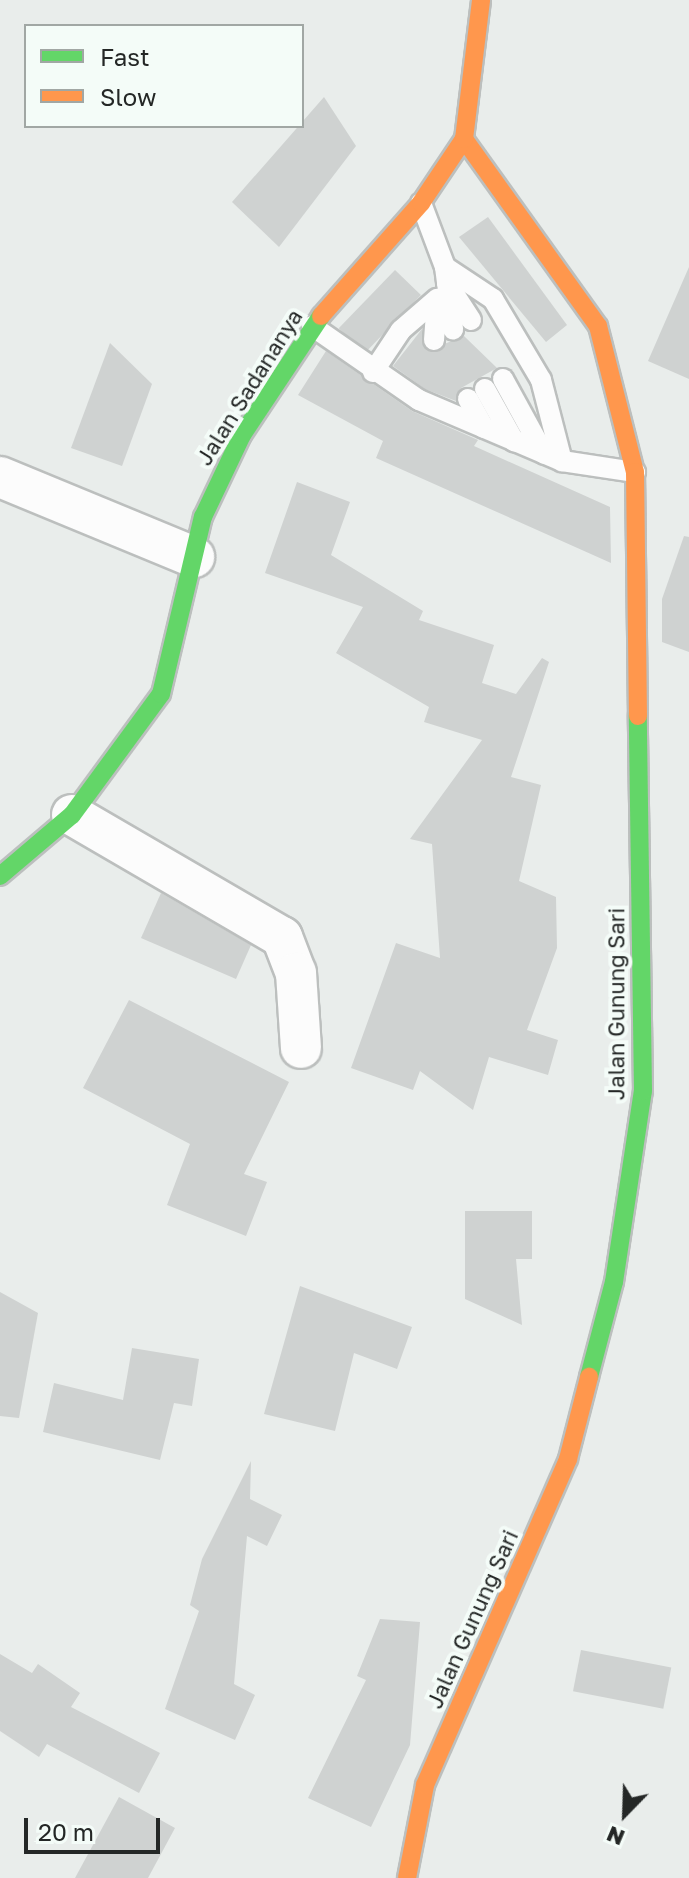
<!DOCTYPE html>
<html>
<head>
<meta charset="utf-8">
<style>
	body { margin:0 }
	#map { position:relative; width:689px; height:1878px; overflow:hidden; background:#e9edeb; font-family:"Golos Text",sans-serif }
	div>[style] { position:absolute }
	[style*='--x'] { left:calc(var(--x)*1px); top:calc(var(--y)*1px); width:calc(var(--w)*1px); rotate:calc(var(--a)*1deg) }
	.building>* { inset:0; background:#cfd2d1; transform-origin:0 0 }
	.roads { filter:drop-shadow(2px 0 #bcbfbe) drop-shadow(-2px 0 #bcbfbe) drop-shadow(0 2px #bcbfbe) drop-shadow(0 -2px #bcbfbe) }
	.lane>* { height:20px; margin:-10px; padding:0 10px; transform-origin:10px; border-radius:10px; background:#fcfcfc }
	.street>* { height:40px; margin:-20px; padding:0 20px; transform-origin:20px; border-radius:20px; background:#fcfcfc }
	.fast>* { height:18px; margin:-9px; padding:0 9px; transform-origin:9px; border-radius:9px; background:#63d668 }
	.slow>* { height:18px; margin:-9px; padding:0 9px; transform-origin:9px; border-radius:9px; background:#ff974d }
	span { translate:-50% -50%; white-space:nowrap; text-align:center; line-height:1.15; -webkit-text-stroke:8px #f4fcf8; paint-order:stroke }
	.street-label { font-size:22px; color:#242726 }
	.legend { position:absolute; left:24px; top:24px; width:280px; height:104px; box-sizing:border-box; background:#f4fcf8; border:2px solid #a1a7a4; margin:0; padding:10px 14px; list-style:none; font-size:24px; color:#242726 }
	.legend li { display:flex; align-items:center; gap:16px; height:40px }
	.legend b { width:40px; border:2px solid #a1a7a4 }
	.north { position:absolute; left:585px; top:1774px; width:80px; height:80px; -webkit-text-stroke:6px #f4fcf8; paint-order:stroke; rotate:203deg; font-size:22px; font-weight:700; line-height:32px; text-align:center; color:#242726 }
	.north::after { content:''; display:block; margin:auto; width:28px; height:36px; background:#242726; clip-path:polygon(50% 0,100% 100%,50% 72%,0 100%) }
	.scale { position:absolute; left:24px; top:1818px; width:136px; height:36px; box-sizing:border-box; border:4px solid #242726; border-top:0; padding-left:10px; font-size:24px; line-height:28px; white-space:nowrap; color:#242726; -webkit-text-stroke:6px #f4fcf8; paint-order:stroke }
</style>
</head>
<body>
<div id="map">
	<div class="building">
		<div style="clip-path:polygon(324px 97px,356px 146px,279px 247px,232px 202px)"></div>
		<div style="clip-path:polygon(488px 217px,567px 325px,546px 342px,459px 237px)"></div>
		<div style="clip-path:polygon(689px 267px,689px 379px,648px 361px)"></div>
		<div style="left:395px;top:270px;width:36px;height:81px;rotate:44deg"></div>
		<div style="clip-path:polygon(422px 329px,427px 351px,464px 336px,497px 368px,461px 388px,456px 401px,425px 389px,393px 366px)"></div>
		<div style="clip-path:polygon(110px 343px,152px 384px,122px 466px,71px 448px)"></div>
		<div style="clip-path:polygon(326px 351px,412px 411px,478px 440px,474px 446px,610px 507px,611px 563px,376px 458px,383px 441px,298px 395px)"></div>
		<div style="clip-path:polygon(297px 482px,350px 502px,331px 555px,423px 611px,419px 620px,494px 645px,482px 683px,516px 694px,542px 658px,549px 662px,511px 777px,541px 785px,519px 881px,556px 897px,557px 948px,527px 1030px,558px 1040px,548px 1075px,489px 1057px,473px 1110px,420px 1071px,413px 1090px,351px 1068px,396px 943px,440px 958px,432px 844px,410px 839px,482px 740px,424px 722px,429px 707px,336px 653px,363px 607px,265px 573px)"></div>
		<div style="clip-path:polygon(684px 536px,689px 537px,689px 652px,662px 642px,662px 599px)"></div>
		<div style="clip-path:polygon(161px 893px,251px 945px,236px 979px,141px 938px)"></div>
		<div style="clip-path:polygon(129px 1000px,289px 1082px,244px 1174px,267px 1182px,246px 1236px,167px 1205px,190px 1144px,83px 1088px)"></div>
		<div style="clip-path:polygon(465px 1211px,532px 1211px,532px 1259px,516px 1259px,522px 1325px,465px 1299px)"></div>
		<div style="clip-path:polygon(300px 1286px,412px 1327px,397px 1369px,354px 1353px,335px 1431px,264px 1414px)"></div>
		<div style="clip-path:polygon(0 1292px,38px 1313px,19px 1418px,0 1416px)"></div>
		<div style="clip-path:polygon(132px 1348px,199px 1359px,192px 1406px,174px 1403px,160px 1460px,43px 1432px,54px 1383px,123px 1400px)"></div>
		<div style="clip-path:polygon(251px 1461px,250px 1499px,282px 1515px,267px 1546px,247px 1536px,234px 1684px,255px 1695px,235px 1740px,165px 1709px,199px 1611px,190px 1605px,202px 1559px)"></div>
		<div style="clip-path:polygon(380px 1619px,420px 1622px,410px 1745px,371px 1827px,308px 1798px,366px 1680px,357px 1676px)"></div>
		<div style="left:581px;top:1650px;width:92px;height:42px;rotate:11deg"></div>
		<div style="clip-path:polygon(0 1654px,32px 1673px,38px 1664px,80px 1693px,71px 1707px,160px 1753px,139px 1793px,47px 1744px,39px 1757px,0 1731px)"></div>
		<div style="clip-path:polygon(119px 1797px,175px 1828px,148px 1878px,75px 1878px)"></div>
	</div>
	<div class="roads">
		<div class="lane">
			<div style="--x:421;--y:203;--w:68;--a:69.4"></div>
			<div style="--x:445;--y:267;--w:63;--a:82.6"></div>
			<div style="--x:445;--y:267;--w:58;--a:33.7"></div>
			<div style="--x:493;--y:299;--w:94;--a:59.3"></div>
			<div style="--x:541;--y:380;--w:84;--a:75.5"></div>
			<div style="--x:447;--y:283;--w:44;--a:57"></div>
			<div style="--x:312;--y:326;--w:130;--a:34.7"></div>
			<div style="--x:419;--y:400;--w:155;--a:23.1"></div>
			<div style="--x:562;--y:461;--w:74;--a:8.6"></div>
			<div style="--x:434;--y:340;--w:40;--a:-85.7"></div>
			<div style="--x:373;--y:372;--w:50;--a:-56.3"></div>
			<div style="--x:401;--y:330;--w:48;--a:-40.7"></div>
			<div style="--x:503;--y:379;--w:85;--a:61.3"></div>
			<div style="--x:485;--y:389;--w:60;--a:60.9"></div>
			<div style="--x:468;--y:399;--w:33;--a:61"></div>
		</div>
		<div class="street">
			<div style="--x:0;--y:477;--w:210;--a:22.4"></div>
			<div style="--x:72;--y:815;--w:243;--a:30.2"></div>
			<div style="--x:282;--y:937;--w:39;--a:69"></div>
			<div style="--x:296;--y:973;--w:75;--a:86.2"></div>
		</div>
		<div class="fast">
			<div style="--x:0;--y:876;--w:94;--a:-40.3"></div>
			<div style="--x:72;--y:815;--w:150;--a:-53.7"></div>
			<div style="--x:161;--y:694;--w:182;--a:-76.7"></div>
			<div style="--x:203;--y:517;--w:91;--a:-64.6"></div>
			<div style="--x:242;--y:435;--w:143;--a:-56.4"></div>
			<div style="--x:589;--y:1377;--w:98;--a:-75.3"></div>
			<div style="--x:614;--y:1282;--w:193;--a:-81.4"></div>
			<div style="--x:643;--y:1091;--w:375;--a:-90.8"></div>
		</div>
		<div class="slow">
			<div style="--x:464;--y:139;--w:230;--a:54.4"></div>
			<div style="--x:598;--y:326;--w:151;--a:75.8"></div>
			<div style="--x:635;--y:472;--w:244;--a:89.3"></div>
			<div style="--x:321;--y:316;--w:151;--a:-48.5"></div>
			<div style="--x:421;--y:203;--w:77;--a:-56.1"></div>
			<div style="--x:464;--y:139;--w:140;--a:-83"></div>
			<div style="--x:407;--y:1878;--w:95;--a:-79"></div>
			<div style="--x:425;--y:1785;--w:356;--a:-66.3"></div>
			<div style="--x:568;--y:1459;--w:85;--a:-75.6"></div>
		</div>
	</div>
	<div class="street-label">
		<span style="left:249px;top:387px;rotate:-58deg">Jalan Sadananya</span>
		<span style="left:616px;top:1004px;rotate:-90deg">Jalan Gunung Sari</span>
		<span style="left:472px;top:1619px;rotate:-66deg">Jalan Gunung Sari</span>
	</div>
	<ul class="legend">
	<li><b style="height:10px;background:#63d668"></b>Fast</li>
	<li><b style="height:10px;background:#ff974d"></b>Slow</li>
	</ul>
	<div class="north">N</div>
	<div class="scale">20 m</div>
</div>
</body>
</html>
